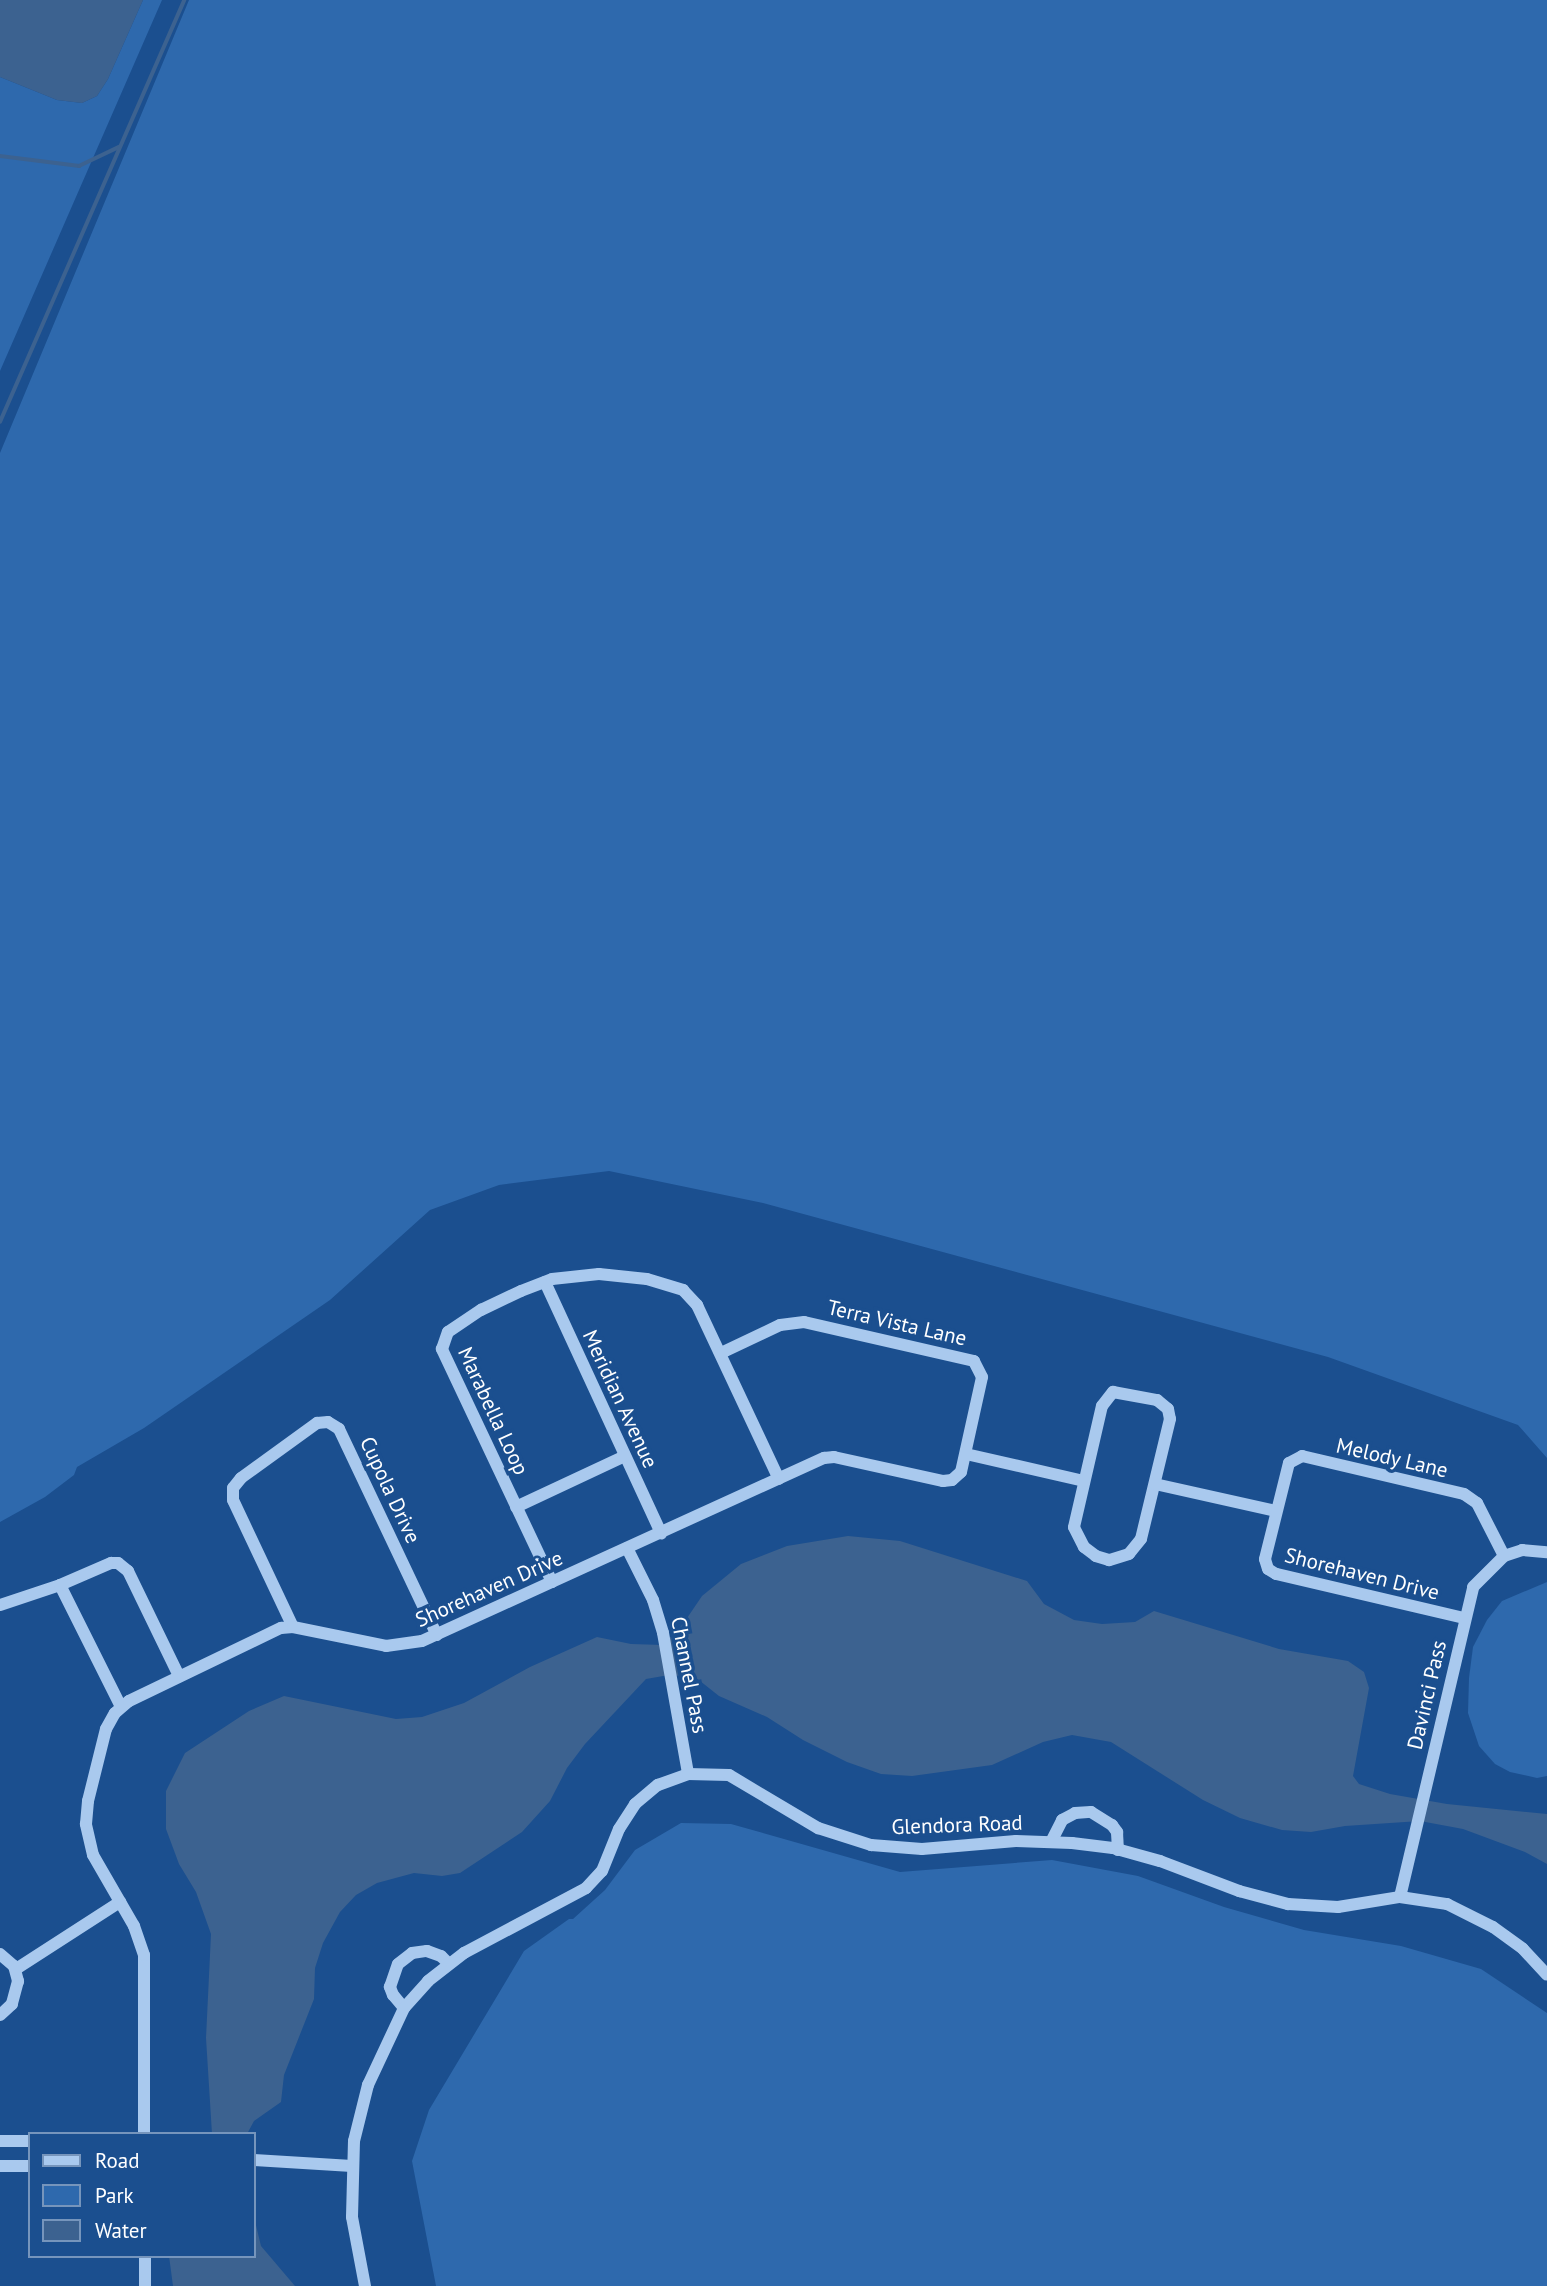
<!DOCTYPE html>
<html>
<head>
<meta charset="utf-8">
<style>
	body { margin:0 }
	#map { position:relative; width:1547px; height:2286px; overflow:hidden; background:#1b4f8f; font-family:"PT Sans",sans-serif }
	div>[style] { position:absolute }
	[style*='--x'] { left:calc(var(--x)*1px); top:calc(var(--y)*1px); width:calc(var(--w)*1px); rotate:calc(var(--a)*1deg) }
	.green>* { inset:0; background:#2e69ad }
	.water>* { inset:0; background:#3c6290 }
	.stream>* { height:3.5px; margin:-1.75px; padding:0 1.75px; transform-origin:1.75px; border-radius:1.75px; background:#3c6290 }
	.minor>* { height:12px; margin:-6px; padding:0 6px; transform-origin:6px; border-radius:6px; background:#a9c9ee }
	span { translate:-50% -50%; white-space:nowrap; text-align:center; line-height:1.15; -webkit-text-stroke:7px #1b4f8f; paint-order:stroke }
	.street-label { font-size:21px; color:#fff }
	.legend { position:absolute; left:28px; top:2132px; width:228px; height:126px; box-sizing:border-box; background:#1b4f8f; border:2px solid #7695bc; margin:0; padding:9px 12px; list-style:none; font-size:21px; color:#fff }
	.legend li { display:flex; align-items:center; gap:14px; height:35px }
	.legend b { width:35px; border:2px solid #7695bc }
</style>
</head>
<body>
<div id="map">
	<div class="green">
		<div style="clip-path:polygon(143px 0,162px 0,0 371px,0 77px,57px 100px,82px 103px,97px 96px,108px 79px)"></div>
		<div style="clip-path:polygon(189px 0,1547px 0,1547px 1458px,1518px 1425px,1328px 1357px,763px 1203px,609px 1171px,499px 1185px,430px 1210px,330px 1300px,144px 1428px,77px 1467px,74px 1475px,45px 1497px,0 1522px,0 453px)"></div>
		<div style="clip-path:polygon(1547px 1582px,1547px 1776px,1537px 1778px,1510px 1772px,1495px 1764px,1479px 1746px,1468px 1713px,1469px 1678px,1473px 1647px,1487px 1620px,1502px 1601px)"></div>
		<div style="clip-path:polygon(681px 1823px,731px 1824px,900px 1872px,1052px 1860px,1138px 1876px,1224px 1907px,1304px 1930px,1401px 1946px,1481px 1969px,1547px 2013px,1547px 2286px,436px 2286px,412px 2161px,429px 2110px,524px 1951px,569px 1919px,573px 1919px,605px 1890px,635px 1850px)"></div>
	</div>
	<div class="water">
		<div style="clip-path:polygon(0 0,143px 0,108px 79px,97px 96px,82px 103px,57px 100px,0 77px)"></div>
		<div style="clip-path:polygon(848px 1536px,900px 1541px,1027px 1581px,1044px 1604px,1074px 1620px,1102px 1624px,1135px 1622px,1154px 1611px,1279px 1649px,1348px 1661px,1364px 1672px,1369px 1688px,1353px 1776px,1359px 1784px,1390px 1794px,1447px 1804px,1547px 1814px,1547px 1864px,1525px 1852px,1463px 1829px,1420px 1821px,1345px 1826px,1311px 1832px,1282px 1830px,1240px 1818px,1203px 1800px,1111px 1742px,1072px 1735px,1043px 1742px,992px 1765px,912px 1776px,881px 1774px,847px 1762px,803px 1740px,767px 1717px,719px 1696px,695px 1677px,669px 1675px,646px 1679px,585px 1744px,567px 1768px,550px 1801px,522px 1832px,460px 1873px,442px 1876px,414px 1873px,377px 1883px,356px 1895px,340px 1912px,323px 1943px,315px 1968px,314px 1999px,284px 2075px,281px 2102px,254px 2121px,247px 2134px,212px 2134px,206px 2038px,211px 1934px,196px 1892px,179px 1864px,166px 1829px,166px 1791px,185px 1753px,249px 1711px,284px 1696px,396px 1719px,422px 1717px,464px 1703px,530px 1667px,597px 1637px,631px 1644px,663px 1645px,683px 1624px,702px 1596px,741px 1564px,787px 1546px)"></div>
		<div style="clip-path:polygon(254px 2217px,261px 2246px,295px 2286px,173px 2286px,169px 2256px,254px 2256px)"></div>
	</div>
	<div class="stream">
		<div style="--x:0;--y:156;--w:80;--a:7.2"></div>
		<div style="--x:79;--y:166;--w:44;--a:-25.4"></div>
		<div style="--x:0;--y:422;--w:460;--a:-66.4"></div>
	</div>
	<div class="minor">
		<div style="--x:545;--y:1282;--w:277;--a:65.2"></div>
		<div style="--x:1113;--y:1392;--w:45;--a:10.3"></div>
		<div style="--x:1157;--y:1400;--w:14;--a:39"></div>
		<div style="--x:1168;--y:1409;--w:10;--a:79"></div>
		<div style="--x:1170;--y:1419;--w:123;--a:103.6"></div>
		<div style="--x:1141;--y:1539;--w:19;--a:129"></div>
		<div style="--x:1129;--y:1554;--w:21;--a:163"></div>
		<div style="--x:1109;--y:1560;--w:14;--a:-163"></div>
		<div style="--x:1096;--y:1556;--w:15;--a:-143"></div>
		<div style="--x:1084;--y:1547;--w:22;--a:-117"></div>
		<div style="--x:1074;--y:1527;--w:124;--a:-77"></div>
		<div style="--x:1102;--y:1406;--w:18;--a:-52"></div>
		<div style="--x:966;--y:1454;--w:121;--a:12.9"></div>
		<div style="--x:1155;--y:1484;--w:124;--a:12.6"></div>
		<div style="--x:516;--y:1507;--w:120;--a:-25.1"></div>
		<div style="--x:627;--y:1548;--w:58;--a:63.4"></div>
		<div style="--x:653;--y:1600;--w:34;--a:73"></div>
		<div style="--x:663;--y:1633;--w:143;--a:79.9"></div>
		<div style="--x:552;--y:1582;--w:258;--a:-115.3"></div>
		<div style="--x:442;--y:1349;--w:18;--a:-71"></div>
		<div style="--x:448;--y:1332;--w:40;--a:-34"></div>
		<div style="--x:481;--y:1310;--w:44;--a:-25.4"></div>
		<div style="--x:521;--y:1291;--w:33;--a:-21"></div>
		<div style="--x:552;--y:1279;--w:47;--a:-6.1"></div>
		<div style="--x:599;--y:1274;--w:48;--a:5.9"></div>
		<div style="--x:647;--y:1279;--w:38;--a:17"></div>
		<div style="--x:683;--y:1290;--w:21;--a:47"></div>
		<div style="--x:697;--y:1305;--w:192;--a:64.8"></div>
		<div style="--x:60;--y:1585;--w:136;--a:63.4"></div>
		<div style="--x:0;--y:1605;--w:63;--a:-18.4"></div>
		<div style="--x:60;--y:1585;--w:56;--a:-23.3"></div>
		<div style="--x:111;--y:1563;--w:7;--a:0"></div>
		<div style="--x:118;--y:1563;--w:13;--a:39"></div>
		<div style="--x:128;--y:1571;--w:117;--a:64.1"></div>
		<div style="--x:1464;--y:1618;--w:193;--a:-166.8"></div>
		<div style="--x:1276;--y:1574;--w:9;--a:-148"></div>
		<div style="--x:1268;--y:1569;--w:10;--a:-107"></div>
		<div style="--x:1265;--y:1559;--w:99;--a:-76"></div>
		<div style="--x:1289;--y:1463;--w:15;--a:-28"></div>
		<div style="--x:1302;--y:1456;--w:166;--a:13.2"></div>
		<div style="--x:1464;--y:1494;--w:16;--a:35"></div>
		<div style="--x:1477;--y:1503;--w:59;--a:63"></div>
		<div style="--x:293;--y:1627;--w:140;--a:-115.3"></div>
		<div style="--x:233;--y:1500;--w:12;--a:-90"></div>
		<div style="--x:233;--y:1488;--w:13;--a:-51"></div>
		<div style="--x:241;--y:1478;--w:94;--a:-35.9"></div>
		<div style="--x:317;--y:1423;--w:11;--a:-5"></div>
		<div style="--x:328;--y:1422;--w:13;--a:32"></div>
		<div style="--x:339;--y:1429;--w:228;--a:64.6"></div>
		<div style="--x:1051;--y:1842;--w:25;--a:-63"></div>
		<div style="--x:1062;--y:1820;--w:15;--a:-28"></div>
		<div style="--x:1075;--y:1813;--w:16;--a:-4"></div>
		<div style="--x:1091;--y:1812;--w:25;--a:32"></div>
		<div style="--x:1112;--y:1825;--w:9;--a:54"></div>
		<div style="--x:1117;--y:1832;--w:18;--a:87"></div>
		<div style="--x:1400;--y:1897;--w:318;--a:-76.7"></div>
		<div style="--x:1473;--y:1587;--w:44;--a:-45"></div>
		<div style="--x:1504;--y:1556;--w:19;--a:-18"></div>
		<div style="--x:1522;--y:1550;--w:25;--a:5"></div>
		<div style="--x:0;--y:1954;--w:18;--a:41"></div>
		<div style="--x:14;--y:1966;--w:16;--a:75"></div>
		<div style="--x:18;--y:1981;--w:24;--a:105"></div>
		<div style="--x:12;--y:2004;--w:16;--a:137"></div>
		<div style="--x:16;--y:1969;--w:124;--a:-32.8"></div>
		<div style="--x:404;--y:2008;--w:17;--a:-130"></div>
		<div style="--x:393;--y:1995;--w:9;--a:-111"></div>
		<div style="--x:390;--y:1987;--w:24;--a:-71"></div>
		<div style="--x:398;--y:1964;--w:18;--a:-38"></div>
		<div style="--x:412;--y:1953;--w:15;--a:-8"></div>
		<div style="--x:427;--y:1951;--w:15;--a:20"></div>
		<div style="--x:441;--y:1956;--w:11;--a:45"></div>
		<div style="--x:144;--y:2134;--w:179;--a:-90"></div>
		<div style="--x:144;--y:1955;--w:31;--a:-109"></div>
		<div style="--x:134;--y:1926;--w:82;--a:-120"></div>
		<div style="--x:93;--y:1855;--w:32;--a:-103"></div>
		<div style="--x:86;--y:1824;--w:23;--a:-85"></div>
		<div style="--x:88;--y:1801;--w:74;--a:-76"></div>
		<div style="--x:106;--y:1729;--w:18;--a:-61"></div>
		<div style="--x:115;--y:1713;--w:18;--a:-41"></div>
		<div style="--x:129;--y:1701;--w:169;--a:-25.7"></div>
		<div style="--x:281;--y:1628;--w:12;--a:-5"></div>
		<div style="--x:293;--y:1627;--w:95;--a:11.5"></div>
		<div style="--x:386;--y:1646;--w:36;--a:-8"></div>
		<div style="--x:422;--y:1641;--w:442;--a:-24.5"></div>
		<div style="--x:824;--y:1458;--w:10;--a:-6"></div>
		<div style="--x:834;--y:1457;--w:112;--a:12.4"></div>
		<div style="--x:943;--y:1481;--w:9;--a:-6"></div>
		<div style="--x:952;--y:1480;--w:12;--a:-42"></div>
		<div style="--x:961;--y:1472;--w:97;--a:-77.5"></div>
		<div style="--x:982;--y:1377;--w:18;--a:-117"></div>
		<div style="--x:974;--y:1361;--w:174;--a:-167.1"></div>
		<div style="--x:804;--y:1322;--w:24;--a:173"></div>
		<div style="--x:780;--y:1325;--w:65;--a:154.6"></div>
		<div style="--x:0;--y:2141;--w:30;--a:0"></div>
		<div style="--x:254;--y:2160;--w:98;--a:3.5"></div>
		<div style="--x:0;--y:2166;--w:30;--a:0"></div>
		<div style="--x:145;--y:2256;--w:30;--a:90"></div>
		<div style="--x:365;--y:2286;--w:70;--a:-100.7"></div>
		<div style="--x:352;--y:2217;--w:76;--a:-88.5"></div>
		<div style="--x:354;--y:2141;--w:58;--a:-76"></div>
		<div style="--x:368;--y:2085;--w:85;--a:-64.9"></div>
		<div style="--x:404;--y:2008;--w:36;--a:-48"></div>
		<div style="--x:428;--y:1981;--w:46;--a:-37.9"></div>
		<div style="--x:464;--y:1953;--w:138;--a:-28"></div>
		<div style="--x:586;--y:1888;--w:23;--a:-47"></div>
		<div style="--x:602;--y:1871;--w:45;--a:-68"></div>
		<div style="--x:619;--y:1829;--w:30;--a:-57"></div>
		<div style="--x:635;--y:1804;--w:30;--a:-40"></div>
		<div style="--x:658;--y:1785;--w:32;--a:-20"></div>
		<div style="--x:688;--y:1774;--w:41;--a:1.4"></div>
		<div style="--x:729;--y:1775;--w:104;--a:30.8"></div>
		<div style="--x:818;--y:1828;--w:56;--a:17.8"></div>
		<div style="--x:871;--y:1845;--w:51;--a:4.5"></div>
		<div style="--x:922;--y:1849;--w:94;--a:-4.9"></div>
		<div style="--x:1016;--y:1841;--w:56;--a:2"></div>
		<div style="--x:1072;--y:1843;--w:41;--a:7"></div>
		<div style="--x:1113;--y:1848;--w:49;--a:15.5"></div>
		<div style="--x:1160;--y:1861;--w:85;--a:20.8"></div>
		<div style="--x:1239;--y:1891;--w:51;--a:14.9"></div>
		<div style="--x:1288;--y:1904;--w:50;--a:3.4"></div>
		<div style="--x:1338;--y:1907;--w:63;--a:-9.2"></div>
		<div style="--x:1400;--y:1897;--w:48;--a:8.5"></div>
		<div style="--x:1447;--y:1904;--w:51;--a:26.6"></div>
		<div style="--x:1493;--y:1927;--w:37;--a:36"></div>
		<div style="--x:1523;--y:1949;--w:35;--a:47"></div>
	</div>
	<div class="street-label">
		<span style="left:897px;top:1323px;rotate:13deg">Terra Vista Lane</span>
		<span style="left:620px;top:1399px;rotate:65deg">Meridian Avenue</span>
		<span style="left:493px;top:1411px;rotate:65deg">Marabella Loop</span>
		<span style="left:1392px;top:1458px;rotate:13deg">Melody Lane</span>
		<span style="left:390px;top:1490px;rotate:65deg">Cupola Drive</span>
		<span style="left:1362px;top:1574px;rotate:14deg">Shorehaven Drive</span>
		<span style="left:489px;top:1589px;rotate:-24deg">Shorehaven Drive</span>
		<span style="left:689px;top:1675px;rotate:79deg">Channel Pass</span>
		<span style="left:1427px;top:1695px;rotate:-77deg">Davinci Pass</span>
		<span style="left:957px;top:1825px;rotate:-2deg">Glendora Road</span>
	</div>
	<ul class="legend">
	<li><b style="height:9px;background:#a9c9ee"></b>Road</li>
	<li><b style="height:19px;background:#2e69ad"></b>Park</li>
	<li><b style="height:19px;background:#3c6290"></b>Water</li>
	</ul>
</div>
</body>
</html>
